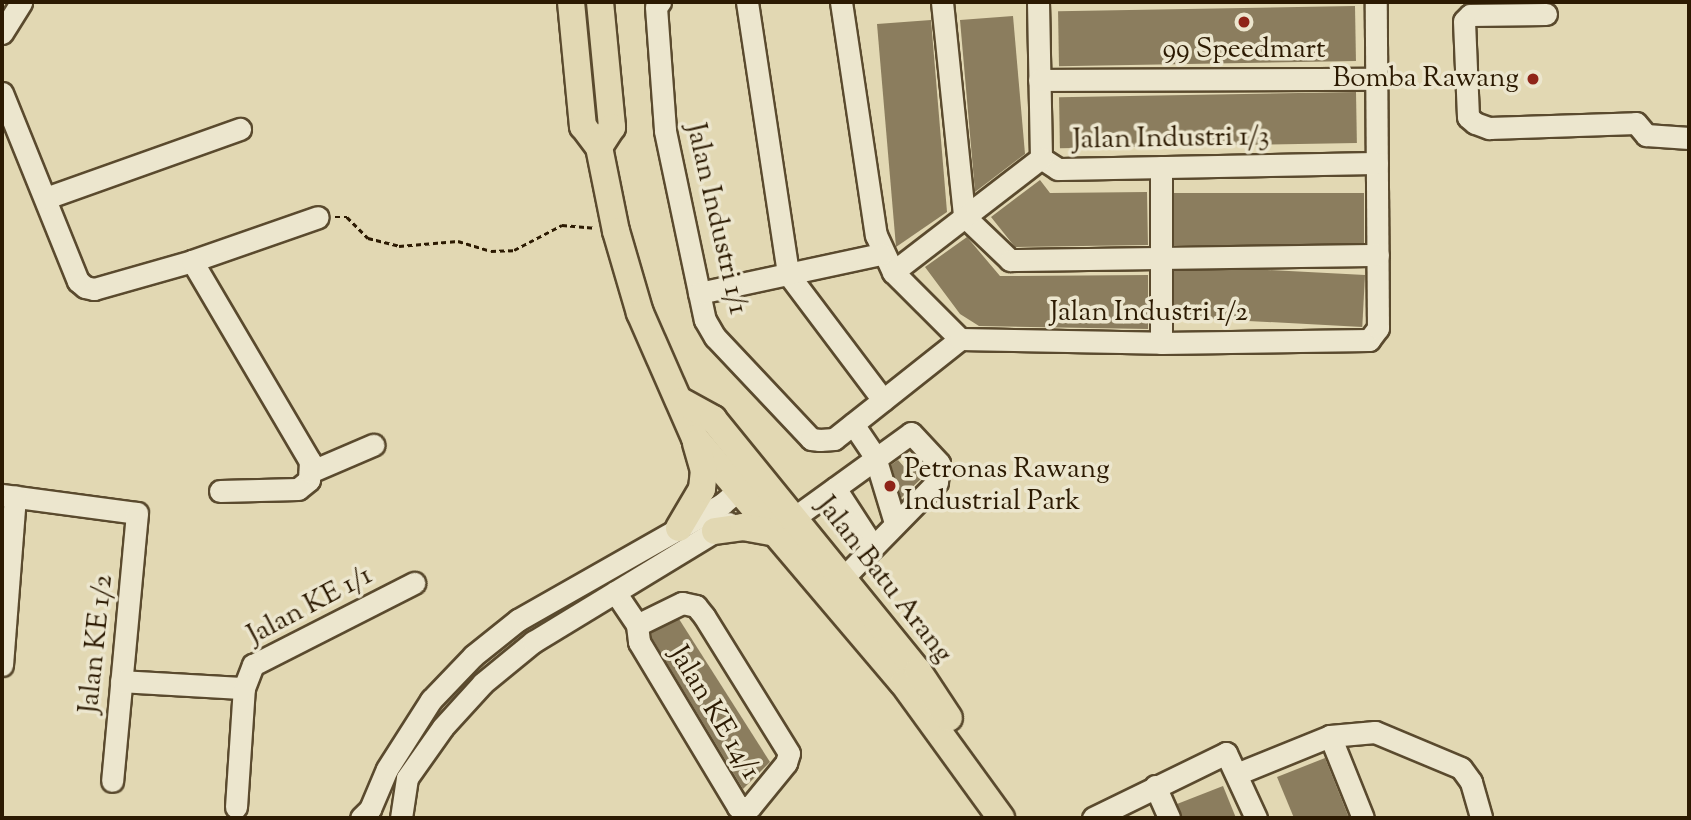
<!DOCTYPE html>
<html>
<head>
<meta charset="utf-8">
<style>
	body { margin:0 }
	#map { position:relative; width:1691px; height:820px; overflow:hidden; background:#e2d8b3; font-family:"Sorts Mill Goudy",serif }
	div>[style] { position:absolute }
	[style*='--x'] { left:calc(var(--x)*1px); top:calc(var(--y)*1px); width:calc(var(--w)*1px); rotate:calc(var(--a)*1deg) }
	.building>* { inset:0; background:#8b7d5e; transform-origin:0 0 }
	.path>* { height:2.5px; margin-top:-1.25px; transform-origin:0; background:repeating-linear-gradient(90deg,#2c1a02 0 5px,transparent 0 8.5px) }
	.roads { filter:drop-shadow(2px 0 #5a4a2e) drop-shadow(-2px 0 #5a4a2e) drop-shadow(0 2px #5a4a2e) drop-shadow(0 -2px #5a4a2e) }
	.minor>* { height:21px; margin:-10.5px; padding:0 10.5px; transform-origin:10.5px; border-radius:10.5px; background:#ece6ce }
	.major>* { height:26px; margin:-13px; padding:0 13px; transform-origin:13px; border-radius:13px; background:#e2d8b3 }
	.dots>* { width:19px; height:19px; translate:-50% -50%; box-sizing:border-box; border:4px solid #ece6ce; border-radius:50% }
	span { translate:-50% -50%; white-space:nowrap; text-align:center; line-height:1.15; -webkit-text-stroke:7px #ece6ce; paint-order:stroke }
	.poi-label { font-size:28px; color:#2c1a02 }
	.right { translate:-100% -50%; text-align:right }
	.left { translate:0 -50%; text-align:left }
	.street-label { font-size:28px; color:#2c1a02 }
	.frame { position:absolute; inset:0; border:4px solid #2c1a02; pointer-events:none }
</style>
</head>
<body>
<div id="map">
	<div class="building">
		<div style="left:1355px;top:6px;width:55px;height:297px;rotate:89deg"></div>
		<div style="clip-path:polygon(1013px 16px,1025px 154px,975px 192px,960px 20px)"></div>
		<div style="clip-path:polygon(931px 20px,947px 212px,896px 247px,877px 24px)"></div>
		<div style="left:1356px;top:92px;width:51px;height:297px;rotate:89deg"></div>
		<div style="clip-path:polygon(1040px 180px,1050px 193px,1147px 192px,1148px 245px,1015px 247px,991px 217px)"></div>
		<div style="left:1174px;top:193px;width:190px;height:52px"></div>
		<div style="clip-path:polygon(967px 237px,1000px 276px,1148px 275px,1148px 329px,979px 326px,960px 314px,925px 267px)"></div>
		<div style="left:1365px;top:275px;width:52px;height:191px;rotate:93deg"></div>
		<div style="clip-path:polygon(898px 460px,906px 469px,913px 462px,925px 475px,901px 498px,891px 465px)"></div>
		<div style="clip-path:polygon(679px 619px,770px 762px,743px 789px,652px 638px,651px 633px)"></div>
		<div style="clip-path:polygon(1325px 758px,1349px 818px,1294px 818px,1277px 777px)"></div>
		<div style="clip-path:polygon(1223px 786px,1236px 818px,1182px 818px,1177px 804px)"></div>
	</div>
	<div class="path">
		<div style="--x:335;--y:217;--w:12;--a:0"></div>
		<div style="--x:347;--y:217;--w:30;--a:45"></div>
		<div style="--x:368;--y:238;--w:32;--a:14"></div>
		<div style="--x:399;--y:246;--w:59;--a:-4.8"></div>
		<div style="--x:458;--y:241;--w:34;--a:17"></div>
		<div style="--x:491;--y:251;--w:23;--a:-2"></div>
		<div style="--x:514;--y:250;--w:54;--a:-27.5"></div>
		<div style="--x:562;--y:225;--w:32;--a:5"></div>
	</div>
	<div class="roads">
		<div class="minor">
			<div style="--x:660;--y:2;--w:6;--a:129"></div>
			<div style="--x:656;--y:7;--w:124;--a:85.8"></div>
			<div style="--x:665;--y:131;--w:193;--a:78.1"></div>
			<div style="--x:705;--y:320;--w:20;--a:60"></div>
			<div style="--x:715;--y:337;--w:140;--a:46.7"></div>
			<div style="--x:811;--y:439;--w:9;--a:6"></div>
			<div style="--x:820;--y:440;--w:14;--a:-4"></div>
			<div style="--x:834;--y:439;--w:161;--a:-38.4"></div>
			<div style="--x:747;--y:2;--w:275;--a:81.4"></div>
			<div style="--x:788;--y:274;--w:158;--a:53"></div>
			<div style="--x:841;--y:2;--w:236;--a:81.5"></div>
			<div style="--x:876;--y:235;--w:41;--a:65.3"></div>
			<div style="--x:893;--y:272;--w:95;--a:45"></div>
			<div style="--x:960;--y:339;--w:201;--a:1.1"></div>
			<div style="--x:1161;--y:343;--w:208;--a:-0.8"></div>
			<div style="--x:1369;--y:340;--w:15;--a:-53"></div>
			<div style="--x:1378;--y:328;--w:326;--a:-90.4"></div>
			<div style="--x:942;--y:2;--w:215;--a:84.1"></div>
			<div style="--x:964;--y:216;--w:64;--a:43.7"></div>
			<div style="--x:1010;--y:260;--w:368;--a:-0.8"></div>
			<div style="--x:1038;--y:2;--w:156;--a:88.9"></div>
			<div style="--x:1041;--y:158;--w:20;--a:33"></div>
			<div style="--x:1058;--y:169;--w:319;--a:-1.1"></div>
			<div style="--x:1546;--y:14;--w:76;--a:179.2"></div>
			<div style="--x:1470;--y:15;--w:8;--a:135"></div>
			<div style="--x:1464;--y:21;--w:96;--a:87.6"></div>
			<div style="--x:1468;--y:117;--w:9;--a:41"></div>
			<div style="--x:1475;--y:123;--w:15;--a:20"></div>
			<div style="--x:1489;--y:128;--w:147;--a:-1.9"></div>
			<div style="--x:1636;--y:123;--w:16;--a:50"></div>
			<div style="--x:1646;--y:135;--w:43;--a:4"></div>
			<div style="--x:2;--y:33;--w:36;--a:-58"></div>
			<div style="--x:1039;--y:80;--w:337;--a:-0.2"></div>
			<div style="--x:2;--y:93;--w:203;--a:68"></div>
			<div style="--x:78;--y:281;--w:9;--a:41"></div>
			<div style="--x:85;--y:287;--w:9;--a:13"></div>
			<div style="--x:94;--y:289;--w:102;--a:-15.9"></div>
			<div style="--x:192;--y:261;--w:133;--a:-19.2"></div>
			<div style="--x:46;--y:198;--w:206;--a:-19.6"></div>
			<div style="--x:192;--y:261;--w:232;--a:59.5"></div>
			<div style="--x:310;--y:461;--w:19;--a:93"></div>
			<div style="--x:309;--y:480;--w:14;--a:141"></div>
			<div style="--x:298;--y:489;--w:78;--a:178.5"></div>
			<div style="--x:893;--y:272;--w:187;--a:-37.6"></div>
			<div style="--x:699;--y:293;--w:186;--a:-12.1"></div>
			<div style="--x:1161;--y:343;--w:176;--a:-90"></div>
			<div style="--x:853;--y:424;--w:40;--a:56"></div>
			<div style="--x:875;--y:457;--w:69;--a:73.1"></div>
			<div style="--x:310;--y:472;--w:69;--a:-23.2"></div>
			<div style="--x:835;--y:488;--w:68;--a:57"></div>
			<div style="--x:2;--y:495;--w:136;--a:7.6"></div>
			<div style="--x:137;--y:513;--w:269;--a:95.3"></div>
			<div style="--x:795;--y:517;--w:143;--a:-35.9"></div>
			<div style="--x:911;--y:433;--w:41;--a:47"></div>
			<div style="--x:939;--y:463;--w:19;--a:96"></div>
			<div style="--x:937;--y:482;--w:134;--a:134.4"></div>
			<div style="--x:615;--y:592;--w:40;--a:56"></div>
			<div style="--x:637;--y:625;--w:17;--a:83"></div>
			<div style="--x:639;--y:642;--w:192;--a:59"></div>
			<div style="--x:738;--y:807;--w:12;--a:0"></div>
			<div style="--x:750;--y:807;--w:57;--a:-50.7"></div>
			<div style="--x:786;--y:763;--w:10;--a:-73"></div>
			<div style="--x:789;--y:753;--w:161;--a:-121.8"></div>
			<div style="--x:704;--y:616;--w:13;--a:-129"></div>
			<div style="--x:696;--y:606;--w:14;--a:-168"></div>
			<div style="--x:682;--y:603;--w:50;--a:153.9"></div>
			<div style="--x:2;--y:665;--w:169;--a:-85.6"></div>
			<div style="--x:121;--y:681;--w:123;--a:3.3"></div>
			<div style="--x:1330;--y:736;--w:88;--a:68.1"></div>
			<div style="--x:1239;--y:773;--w:98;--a:-22.1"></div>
			<div style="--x:1330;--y:736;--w:45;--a:-5.1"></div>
			<div style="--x:1375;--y:732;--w:93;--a:22.7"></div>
			<div style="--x:1461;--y:768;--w:17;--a:54"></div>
			<div style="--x:1471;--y:782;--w:37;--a:74"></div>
			<div style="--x:1155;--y:786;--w:35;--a:66"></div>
			<div style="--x:236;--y:807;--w:119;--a:-86.2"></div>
			<div style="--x:244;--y:688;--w:25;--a:-69"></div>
			<div style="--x:253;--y:665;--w:181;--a:-27"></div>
			<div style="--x:361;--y:818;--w:13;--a:-45"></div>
			<div style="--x:370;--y:809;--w:43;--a:-67"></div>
			<div style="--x:387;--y:769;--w:82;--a:-57.5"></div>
			<div style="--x:431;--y:700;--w:61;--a:-46.3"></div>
			<div style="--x:473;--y:656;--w:58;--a:-38.7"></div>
			<div style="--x:518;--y:620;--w:235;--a:-29.6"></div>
			<div style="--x:722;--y:504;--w:38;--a:-40"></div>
			<div style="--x:401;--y:818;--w:40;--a:-81.5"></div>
			<div style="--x:407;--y:778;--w:62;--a:-54.8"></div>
			<div style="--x:443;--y:727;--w:59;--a:-47.7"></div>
			<div style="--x:483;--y:683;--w:65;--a:-39.4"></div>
			<div style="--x:533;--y:642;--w:229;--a:-31.3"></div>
			<div style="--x:1093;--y:818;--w:148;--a:-26"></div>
			<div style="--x:1226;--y:753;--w:72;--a:65.2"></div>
		</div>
		<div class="major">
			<div style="--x:571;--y:2;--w:125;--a:84.5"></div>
			<div style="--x:583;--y:126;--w:26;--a:53"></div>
			<div style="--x:600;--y:2;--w:126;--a:84.5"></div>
			<div style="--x:612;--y:127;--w:24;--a:123"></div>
			<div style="--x:599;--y:147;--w:86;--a:78.6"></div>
			<div style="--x:616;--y:231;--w:85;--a:73.7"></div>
			<div style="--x:640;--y:313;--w:137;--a:66.3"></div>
			<div style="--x:695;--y:438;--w:321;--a:49.7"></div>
			<div style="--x:903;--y:683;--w:167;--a:54"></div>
			<div style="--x:681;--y:401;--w:37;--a:29"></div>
			<div style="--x:713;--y:419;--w:325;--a:50.9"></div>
			<div style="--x:918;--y:671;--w:56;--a:56.6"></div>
			<div style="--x:679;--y:528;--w:45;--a:-59.5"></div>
			<div style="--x:702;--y:489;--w:18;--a:-84"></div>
			<div style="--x:704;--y:471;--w:29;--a:-106"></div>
			<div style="--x:715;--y:531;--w:28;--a:-8"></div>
			<div style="--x:743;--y:527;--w:28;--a:10"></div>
		</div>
	</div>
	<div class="dots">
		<div style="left:1244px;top:22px;background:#8f2418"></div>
		<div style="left:1533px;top:79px;background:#8f2418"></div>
		<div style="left:890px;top:486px;background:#8f2418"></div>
	</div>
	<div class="poi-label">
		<span style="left:1244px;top:50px">99 Speedmart</span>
		<span class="right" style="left:1519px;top:79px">Bomba Rawang</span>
		<span class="left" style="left:904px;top:486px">Petronas Rawang<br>Industrial Park</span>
	</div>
	<div class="street-label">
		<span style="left:1171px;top:139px;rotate:-1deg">Jalan Industri 1/3</span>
		<span style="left:716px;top:219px;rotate:77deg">Jalan Industri 1/1</span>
		<span style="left:1149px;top:313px">Jalan Industri 1/2</span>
		<span style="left:884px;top:580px;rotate:52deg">Jalan Batu Arang</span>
		<span style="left:310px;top:606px;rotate:-28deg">Jalan KE 1/1</span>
		<span style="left:97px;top:644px;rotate:-84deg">Jalan KE 1/2</span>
		<span style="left:714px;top:713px;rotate:59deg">Jalan KE 14/1</span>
	</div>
	<div class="frame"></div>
</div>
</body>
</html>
